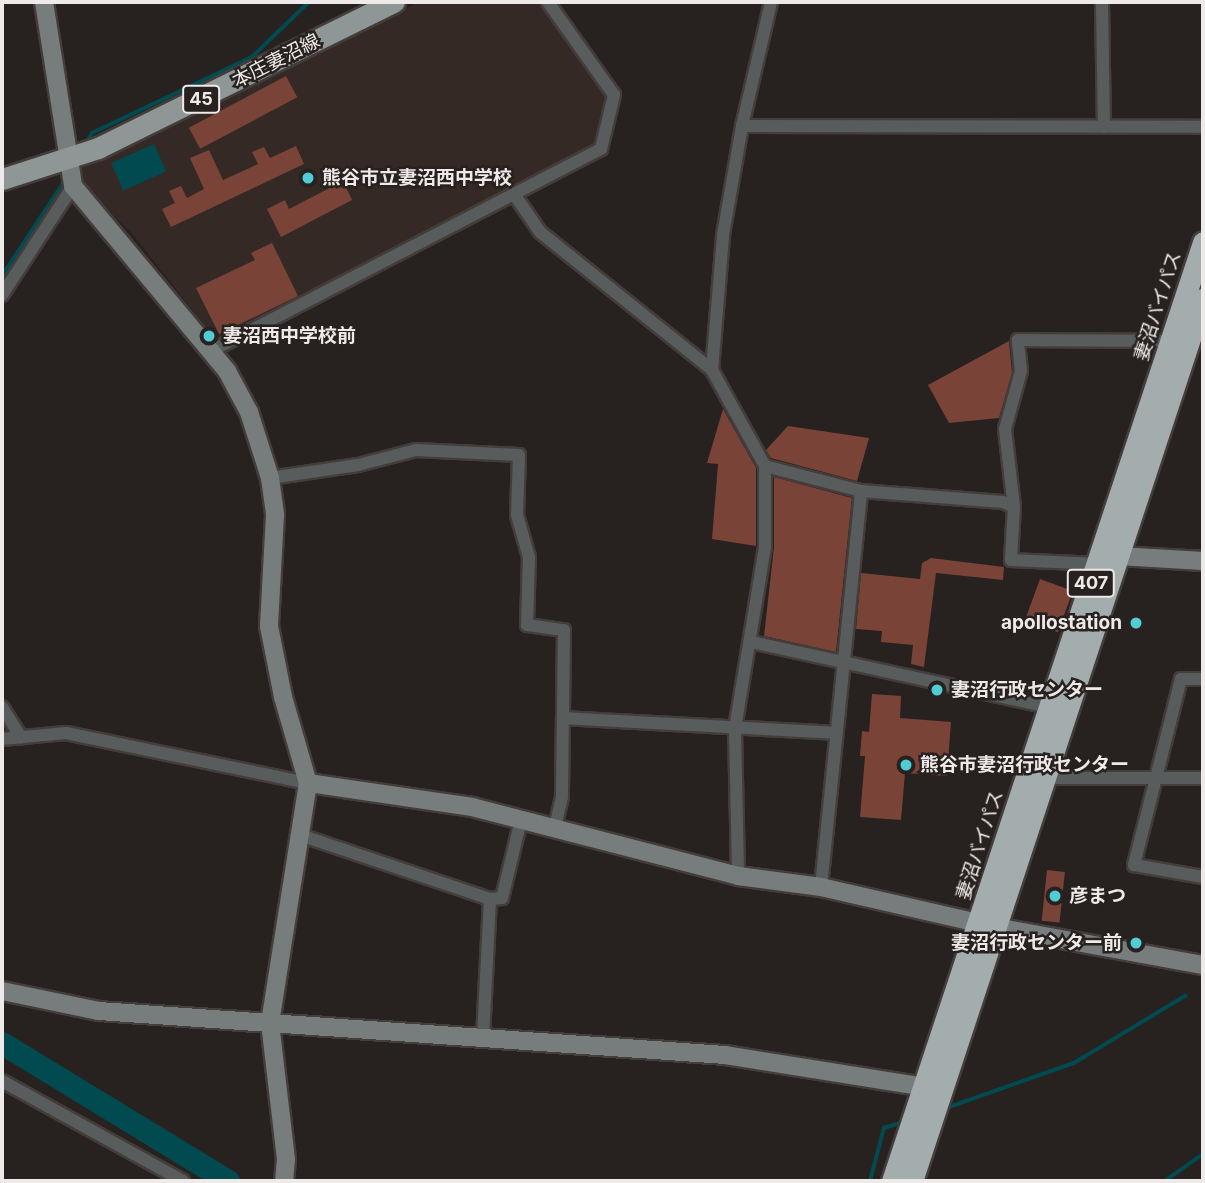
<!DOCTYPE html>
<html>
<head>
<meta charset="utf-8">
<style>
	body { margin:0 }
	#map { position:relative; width:1205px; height:1183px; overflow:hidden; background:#27211f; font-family:Inter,"Noto Sans JP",sans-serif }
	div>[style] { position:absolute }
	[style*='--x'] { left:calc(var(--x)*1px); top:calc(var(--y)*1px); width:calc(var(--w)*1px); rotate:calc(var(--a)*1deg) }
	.built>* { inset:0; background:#352926 }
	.water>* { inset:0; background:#014b50; transform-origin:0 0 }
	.stream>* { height:3.5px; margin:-1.75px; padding:0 1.75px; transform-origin:1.75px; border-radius:1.75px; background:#014b50 }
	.river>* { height:23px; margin:-11.5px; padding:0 11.5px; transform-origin:11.5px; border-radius:11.5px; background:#014b50 }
	.building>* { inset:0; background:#7a4337; transform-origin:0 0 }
	.roads { filter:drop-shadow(2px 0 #433d3b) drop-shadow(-2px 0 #433d3b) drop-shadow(0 2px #433d3b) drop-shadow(0 -2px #433d3b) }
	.street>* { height:12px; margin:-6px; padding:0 6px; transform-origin:6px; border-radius:6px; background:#595c5c }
	.secondary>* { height:18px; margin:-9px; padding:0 9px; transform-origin:9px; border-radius:9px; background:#777d7d }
	.primary>* { height:21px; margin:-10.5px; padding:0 10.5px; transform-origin:10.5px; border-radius:10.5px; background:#8f9696 }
	.highway>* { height:21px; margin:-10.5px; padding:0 10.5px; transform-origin:10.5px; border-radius:10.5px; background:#a4adad }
	.dots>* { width:19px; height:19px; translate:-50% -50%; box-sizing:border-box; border:4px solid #27211f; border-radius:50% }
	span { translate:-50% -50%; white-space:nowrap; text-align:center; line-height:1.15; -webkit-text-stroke:5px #27211f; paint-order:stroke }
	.shield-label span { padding:2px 5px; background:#27211f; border:2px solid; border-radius:5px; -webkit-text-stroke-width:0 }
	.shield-label { font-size:18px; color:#eeeae9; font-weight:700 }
	.street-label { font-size:19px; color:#eeeae9 }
	.poi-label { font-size:19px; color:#eeeae9; font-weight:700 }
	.left { translate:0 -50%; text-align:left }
	.right { translate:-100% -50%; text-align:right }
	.frame { position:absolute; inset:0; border:4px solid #eeeae9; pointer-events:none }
</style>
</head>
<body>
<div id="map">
	<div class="built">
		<div style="clip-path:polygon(419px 2px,541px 2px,607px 95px,597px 145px,225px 342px,215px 339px,130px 231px,82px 186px,79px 169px)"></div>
	</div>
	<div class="water">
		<div style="left:154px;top:144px;width:30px;height:47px;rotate:66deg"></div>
	</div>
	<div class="stream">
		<div style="--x:87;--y:142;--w:10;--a:-61"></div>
		<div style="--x:92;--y:133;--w:177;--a:-25.4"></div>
		<div style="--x:252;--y:57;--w:79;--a:-44"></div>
		<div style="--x:2;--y:276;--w:116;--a:-56.6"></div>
		<div style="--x:944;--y:1109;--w:138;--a:-19.5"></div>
		<div style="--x:1074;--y:1063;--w:130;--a:-31.1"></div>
		<div style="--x:870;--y:1181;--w:55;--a:-75.2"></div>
		<div style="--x:884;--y:1128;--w:21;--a:-17"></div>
		<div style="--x:1165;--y:1181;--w:47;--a:-35.4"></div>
	</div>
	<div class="river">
		<div style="--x:2;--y:1043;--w:265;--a:31.4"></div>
	</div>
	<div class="building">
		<div style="left:286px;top:76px;width:24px;height:110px;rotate:62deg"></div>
		<div style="clip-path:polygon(296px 146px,304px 164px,171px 227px,162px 209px,175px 203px,169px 191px,181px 186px,187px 198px,204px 189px,190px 158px,209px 150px,223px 180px,258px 164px,252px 152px,264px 147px,270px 158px)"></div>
		<div style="clip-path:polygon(343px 181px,352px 200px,281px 237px,267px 209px,285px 200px,289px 209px)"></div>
		<div style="clip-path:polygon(272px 243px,298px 296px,219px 334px,196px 288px,255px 260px,251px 253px)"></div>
		<div style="clip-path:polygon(1009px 341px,1012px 373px,999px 418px,949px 423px,928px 385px)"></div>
		<div style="clip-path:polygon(723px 409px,756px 468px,756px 546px,712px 539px,718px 464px,707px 463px)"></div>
		<div style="clip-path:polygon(788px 426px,869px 438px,857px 481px,771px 458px,766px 450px)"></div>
		<div style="clip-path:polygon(774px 477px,852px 498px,836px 652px,764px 636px,774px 547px)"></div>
		<div style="clip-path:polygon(931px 558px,1004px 567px,1003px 580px,936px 573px,924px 667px,911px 664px,913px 645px,881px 642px,882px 631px,856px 629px,861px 573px,920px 579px,922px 563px)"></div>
		<div style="left:1040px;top:579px;width:35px;height:44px;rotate:20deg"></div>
		<div style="clip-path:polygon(872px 694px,901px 696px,900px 718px,951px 722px,947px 776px,905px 773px,901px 820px,860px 817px,865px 756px,860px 756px,862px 731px,869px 732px)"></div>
		<div style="left:1047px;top:870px;width:18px;height:51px;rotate:6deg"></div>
	</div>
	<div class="roads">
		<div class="street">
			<div style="--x:1102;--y:2;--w:125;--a:89.1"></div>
			<div style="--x:742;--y:126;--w:461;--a:0.1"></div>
			<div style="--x:514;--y:194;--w:46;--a:55.6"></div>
			<div style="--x:540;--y:232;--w:221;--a:38.7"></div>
			<div style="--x:712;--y:370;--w:110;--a:61.1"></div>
			<div style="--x:765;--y:466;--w:81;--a:90"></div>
			<div style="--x:765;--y:547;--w:184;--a:99.4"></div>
			<div style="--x:735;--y:729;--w:147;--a:88.8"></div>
			<div style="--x:2;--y:295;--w:130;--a:-56.9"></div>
			<div style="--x:211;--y:351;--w:439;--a:-27.4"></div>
			<div style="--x:601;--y:149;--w:56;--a:-76.5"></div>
			<div style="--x:614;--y:95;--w:114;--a:-125.4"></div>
			<div style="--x:712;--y:370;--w:135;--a:-85.3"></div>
			<div style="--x:723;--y:235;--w:111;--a:-80.1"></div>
			<div style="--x:742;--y:126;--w:127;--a:-76.8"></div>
			<div style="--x:765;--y:466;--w:99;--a:14.6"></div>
			<div style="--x:861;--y:491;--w:142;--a:4.4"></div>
			<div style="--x:1003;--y:502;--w:12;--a:24"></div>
			<div style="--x:270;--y:478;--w:89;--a:-8.4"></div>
			<div style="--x:358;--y:465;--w:60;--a:-14.5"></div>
			<div style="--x:416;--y:450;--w:103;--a:2.8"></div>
			<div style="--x:519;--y:455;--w:60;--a:91.9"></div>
			<div style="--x:517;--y:515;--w:44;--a:74.1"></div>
			<div style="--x:529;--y:557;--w:68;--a:91.7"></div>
			<div style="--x:527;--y:625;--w:37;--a:8"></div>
			<div style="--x:564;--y:630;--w:167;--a:90.7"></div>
			<div style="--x:562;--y:797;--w:32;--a:103"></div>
			<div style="--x:1098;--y:564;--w:87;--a:-177.4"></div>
			<div style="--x:1011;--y:560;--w:53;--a:-86.8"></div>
			<div style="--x:1014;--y:507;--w:79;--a:-96.6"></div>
			<div style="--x:1005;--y:429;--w:60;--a:-74.6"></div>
			<div style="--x:1021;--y:371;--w:31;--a:-96"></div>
			<div style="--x:1018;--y:340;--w:153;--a:0.4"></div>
			<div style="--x:751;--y:642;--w:304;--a:12.3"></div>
			<div style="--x:1203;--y:679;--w:22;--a:180"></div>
			<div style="--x:1181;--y:679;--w:192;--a:104.2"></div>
			<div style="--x:1134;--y:865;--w:70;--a:9.9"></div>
			<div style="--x:2;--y:707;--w:36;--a:58"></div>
			<div style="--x:563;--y:718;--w:274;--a:3.1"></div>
			<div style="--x:2;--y:739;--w:64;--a:-5.4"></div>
			<div style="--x:66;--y:733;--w:247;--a:11.7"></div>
			<div style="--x:1046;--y:778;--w:157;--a:0"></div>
			<div style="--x:303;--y:836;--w:197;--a:18.6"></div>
			<div style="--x:490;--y:899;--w:12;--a:-5"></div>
			<div style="--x:502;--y:898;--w:80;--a:-76.3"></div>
			<div style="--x:821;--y:887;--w:398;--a:-84.2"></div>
			<div style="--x:483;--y:1037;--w:138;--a:-87.1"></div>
			<div style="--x:2;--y:1081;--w:207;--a:28.9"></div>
		</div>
		<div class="secondary">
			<div style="--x:44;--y:2;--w:186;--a:81"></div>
			<div style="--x:73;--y:186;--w:241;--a:50.2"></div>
			<div style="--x:227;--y:371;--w:47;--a:61.8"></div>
			<div style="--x:249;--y:412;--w:69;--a:72.3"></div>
			<div style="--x:270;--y:478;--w:37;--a:82"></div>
			<div style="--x:275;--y:515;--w:111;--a:93.1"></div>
			<div style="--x:269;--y:626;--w:72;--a:78.8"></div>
			<div style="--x:283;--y:697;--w:90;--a:73.8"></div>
			<div style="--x:308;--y:783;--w:243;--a:99"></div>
			<div style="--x:270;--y:1023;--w:137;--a:83.3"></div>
			<div style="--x:286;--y:1159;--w:22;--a:95"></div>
			<div style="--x:1119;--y:556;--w:84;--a:3.4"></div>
			<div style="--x:308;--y:783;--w:166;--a:8.3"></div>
			<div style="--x:472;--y:807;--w:275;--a:14.5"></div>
			<div style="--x:738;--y:876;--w:84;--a:7.5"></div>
			<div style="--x:821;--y:887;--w:179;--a:12.9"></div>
			<div style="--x:995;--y:927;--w:211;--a:10.4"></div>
			<div style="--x:2;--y:991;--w:99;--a:11.7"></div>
			<div style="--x:99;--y:1011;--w:628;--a:4.02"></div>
			<div style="--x:725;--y:1055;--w:215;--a:9.1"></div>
		</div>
		<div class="primary">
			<div style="--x:2;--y:179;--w:101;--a:-17.9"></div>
			<div style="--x:98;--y:148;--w:330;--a:-26.3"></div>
		</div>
		<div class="highway">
			<div style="--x:892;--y:1181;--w:989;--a:-71.67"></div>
			<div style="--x:912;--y:1181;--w:929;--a:-71.74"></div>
		</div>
	</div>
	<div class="dots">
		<div style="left:308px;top:178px;background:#51ccd5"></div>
		<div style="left:209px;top:336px;background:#51ccd5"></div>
		<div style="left:1136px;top:623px;background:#51ccd5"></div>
		<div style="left:937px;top:690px;background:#51ccd5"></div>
		<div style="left:906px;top:765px;background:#51ccd5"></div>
		<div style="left:1055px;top:896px;background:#51ccd5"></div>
		<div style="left:1136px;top:943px;background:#51ccd5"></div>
	</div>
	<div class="shield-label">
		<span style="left:201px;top:99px">45</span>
		<span style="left:1091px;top:583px">407</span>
	</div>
	<div class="street-label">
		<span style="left:276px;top:61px;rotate:-27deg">本庄妻沼線</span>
		<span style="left:1158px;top:306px;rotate:-72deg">妻沼バイパス</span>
		<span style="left:980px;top:845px;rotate:-72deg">妻沼バイパス</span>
	</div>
	<div class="poi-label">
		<span class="left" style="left:322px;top:178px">熊谷市立妻沼西中学校</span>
		<span class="left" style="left:223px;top:336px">妻沼西中学校前</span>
		<span class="right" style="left:1122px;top:623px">apollostation</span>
		<span class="left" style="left:951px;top:690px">妻沼行政センター</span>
		<span class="left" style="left:920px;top:765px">熊谷市妻沼行政センター</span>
		<span class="left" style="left:1069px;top:896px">彦まつ</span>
		<span class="right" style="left:1122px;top:943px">妻沼行政センター前</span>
	</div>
	<div class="frame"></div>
</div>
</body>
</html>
